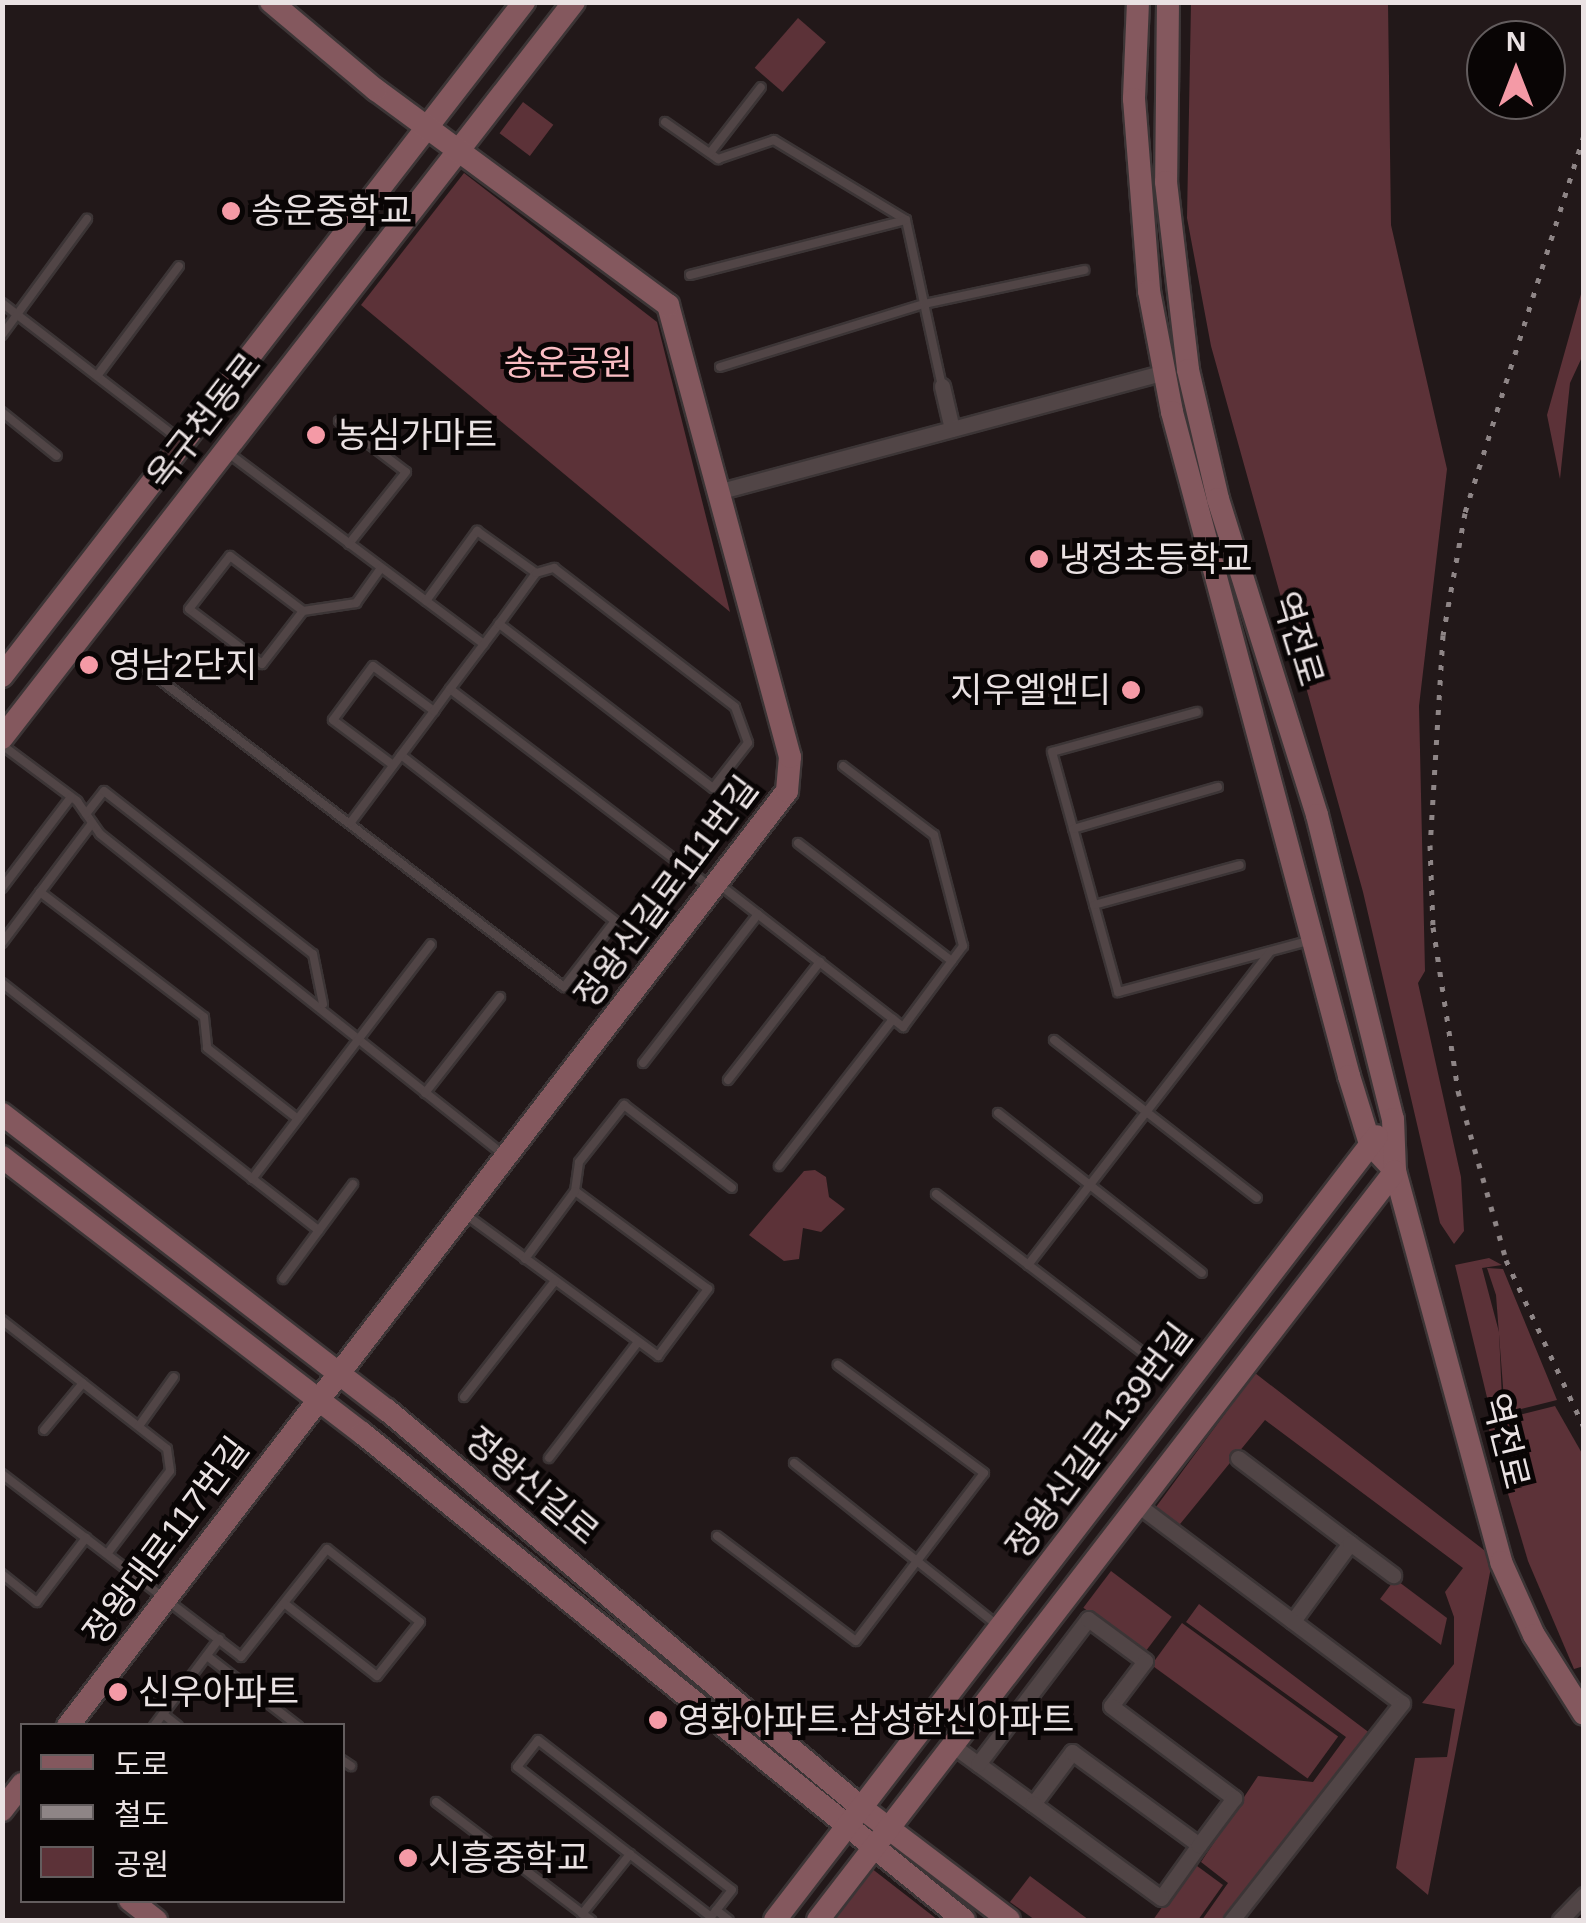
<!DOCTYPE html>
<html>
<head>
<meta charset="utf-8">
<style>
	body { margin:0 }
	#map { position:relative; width:1586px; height:1923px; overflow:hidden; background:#221819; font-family:Arial,"Noto Sans KR",sans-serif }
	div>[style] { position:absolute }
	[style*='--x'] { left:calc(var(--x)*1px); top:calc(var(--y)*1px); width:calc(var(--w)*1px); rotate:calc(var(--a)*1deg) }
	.green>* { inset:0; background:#5c3238; transform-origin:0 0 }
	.roads { filter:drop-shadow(2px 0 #3c3536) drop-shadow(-2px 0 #3c3536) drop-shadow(0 2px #3c3536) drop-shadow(0 -2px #3c3536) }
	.lane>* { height:8px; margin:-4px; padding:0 4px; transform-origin:4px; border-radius:4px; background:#514546 }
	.street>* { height:15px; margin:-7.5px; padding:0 7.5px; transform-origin:7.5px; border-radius:7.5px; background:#514546 }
	.secondary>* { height:22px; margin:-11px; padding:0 11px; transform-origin:11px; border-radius:11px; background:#84585e }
	.rail>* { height:5px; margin-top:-2.5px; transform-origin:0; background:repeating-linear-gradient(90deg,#8e8586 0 5px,transparent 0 15px) }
	.dots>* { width:28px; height:28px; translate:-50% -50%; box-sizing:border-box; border:5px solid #090505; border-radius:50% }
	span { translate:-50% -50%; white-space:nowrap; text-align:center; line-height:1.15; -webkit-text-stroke:10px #090505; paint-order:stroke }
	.poi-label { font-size:35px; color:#eae2e3 }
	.left { translate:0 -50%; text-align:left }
	.right { translate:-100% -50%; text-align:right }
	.park-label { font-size:35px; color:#fbbec4 }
	.street-label { font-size:35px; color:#eae2e3 }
	.frame { position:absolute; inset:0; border:5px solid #eae2e3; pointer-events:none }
	.legend { position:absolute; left:20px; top:1723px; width:325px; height:180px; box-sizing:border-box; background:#090505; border:2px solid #635d5e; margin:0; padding:12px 18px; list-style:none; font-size:30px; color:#eae2e3 }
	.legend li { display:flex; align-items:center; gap:20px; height:50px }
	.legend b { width:50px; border:2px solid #635d5e }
	.north { position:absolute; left:1466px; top:20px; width:100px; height:100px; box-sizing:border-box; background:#090505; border:2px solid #635d5e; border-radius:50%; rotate:0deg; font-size:28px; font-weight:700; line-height:40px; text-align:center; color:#eae2e3 }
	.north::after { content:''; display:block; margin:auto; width:35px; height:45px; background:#f49aa6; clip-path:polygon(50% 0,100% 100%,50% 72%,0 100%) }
</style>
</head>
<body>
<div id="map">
	<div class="green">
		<div style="clip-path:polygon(1191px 3px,1388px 3px,1391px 225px,1447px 469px,1419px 706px,1425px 971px,1418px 983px,1461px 1177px,1464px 1231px,1454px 1244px,1440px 1223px,1363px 892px,1211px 346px,1187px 218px)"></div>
		<div style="left:798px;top:18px;width:37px;height:66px;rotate:41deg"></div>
		<div style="left:523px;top:102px;width:38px;height:39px;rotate:37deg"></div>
		<div style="clip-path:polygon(464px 173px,657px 322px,730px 612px,361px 305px)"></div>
		<div style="clip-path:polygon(1583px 287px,1583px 355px,1570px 383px,1560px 479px,1547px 415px)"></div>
		<div style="clip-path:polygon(815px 1170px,826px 1177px,829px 1197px,845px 1209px,821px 1232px,803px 1228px,799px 1259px,784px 1261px,749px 1235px,804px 1171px)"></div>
		<div style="clip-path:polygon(1489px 1258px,1502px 1265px,1482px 1268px,1499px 1332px,1502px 1399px,1501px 1416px,1492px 1418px,1455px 1265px)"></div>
		<div style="clip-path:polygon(1487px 1268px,1503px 1269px,1557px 1400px,1505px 1413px,1496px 1295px)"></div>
		<div style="clip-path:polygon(1255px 1373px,1493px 1557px,1428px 1895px,1396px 1868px,1415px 1758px,1447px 1757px,1455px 1709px,1422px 1703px,1454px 1664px,1454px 1617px,1445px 1592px,1463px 1568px,1265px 1420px,1176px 1529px,1153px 1511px)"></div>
		<div style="clip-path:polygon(1555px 1406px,1583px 1455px,1584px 1666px,1574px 1669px,1528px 1561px,1487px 1423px)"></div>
		<div style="left:1111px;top:1571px;width:76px;height:46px;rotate:37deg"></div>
		<div style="clip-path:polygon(1395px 1579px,1447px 1618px,1441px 1645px,1380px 1599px)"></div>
		<div style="clip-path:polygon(1199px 1604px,1375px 1737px,1232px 1920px,1202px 1920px,1228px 1883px,1201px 1862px,1258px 1776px,1313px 1782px,1346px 1737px,1186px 1622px)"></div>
		<div style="left:1182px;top:1623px;width:193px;height:52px;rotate:36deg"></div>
		<div style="clip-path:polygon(1193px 1863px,1223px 1885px,1198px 1920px,1153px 1920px)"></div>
		<div style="clip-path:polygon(871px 1868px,938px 1920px,831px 1920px)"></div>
		<div style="clip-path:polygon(1030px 1876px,1089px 1920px,1035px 1920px,1010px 1902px)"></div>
	</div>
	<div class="roads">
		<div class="lane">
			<div style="--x:665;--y:122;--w:65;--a:34.9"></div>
			<div style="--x:718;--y:159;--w:59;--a:-18.7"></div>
			<div style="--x:774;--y:140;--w:154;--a:31.2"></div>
			<div style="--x:906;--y:220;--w:170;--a:77.8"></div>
			<div style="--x:710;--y:153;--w:83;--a:-52.3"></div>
			<div style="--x:690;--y:275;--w:223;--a:-14.3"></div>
			<div style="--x:2;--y:303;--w:226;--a:37.6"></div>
			<div style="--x:2;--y:335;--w:144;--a:-53.8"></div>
			<div style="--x:720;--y:367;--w:214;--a:-17.2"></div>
			<div style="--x:924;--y:304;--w:164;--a:-12"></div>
			<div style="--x:97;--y:376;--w:137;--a:-53.3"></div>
			<div style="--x:2;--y:412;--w:70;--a:38.7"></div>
			<div style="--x:339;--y:421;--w:84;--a:37.3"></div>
			<div style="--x:406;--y:472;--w:92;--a:128.4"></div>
			<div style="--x:227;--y:452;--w:321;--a:36.8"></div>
			<div style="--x:426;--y:601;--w:87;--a:-53.9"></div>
			<div style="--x:477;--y:531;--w:72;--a:35.4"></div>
			<div style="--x:303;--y:611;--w:67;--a:127.7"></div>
			<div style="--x:262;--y:664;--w:91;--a:-143"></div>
			<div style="--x:189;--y:609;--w:67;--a:-52.3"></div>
			<div style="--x:230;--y:556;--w:91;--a:37"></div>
			<div style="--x:303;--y:611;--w:54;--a:-8.6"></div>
			<div style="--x:356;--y:603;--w:43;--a:-54.5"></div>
			<div style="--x:130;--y:657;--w:545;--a:37.25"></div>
			<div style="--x:564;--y:987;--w:83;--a:-52.3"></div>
			<div style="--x:615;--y:921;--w:271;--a:-142.2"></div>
			<div style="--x:450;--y:689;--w:324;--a:37.2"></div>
			<div style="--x:1197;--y:712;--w:150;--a:164.6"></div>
			<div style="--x:1052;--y:752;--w:249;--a:74.6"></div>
			<div style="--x:1118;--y:992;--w:197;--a:-15"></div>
			<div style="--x:2;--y:745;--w:94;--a:36.7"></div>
			<div style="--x:77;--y:801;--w:40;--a:55.1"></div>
			<div style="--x:100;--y:834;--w:516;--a:38.47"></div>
			<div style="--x:393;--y:765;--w:75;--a:-143.1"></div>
			<div style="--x:333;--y:720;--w:67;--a:-53.5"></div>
			<div style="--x:373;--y:666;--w:76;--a:36.4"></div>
			<div style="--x:86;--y:814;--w:29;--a:-52"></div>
			<div style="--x:104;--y:791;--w:265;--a:38"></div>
			<div style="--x:313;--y:954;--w:51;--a:78.7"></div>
			<div style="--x:351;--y:822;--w:139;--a:-53.2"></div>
			<div style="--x:434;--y:711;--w:27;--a:-54"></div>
			<div style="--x:450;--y:689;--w:81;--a:-53"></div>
			<div style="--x:499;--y:624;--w:63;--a:-54"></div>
			<div style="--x:536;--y:573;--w:19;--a:-16"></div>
			<div style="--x:554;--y:568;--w:228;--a:37.5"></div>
			<div style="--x:735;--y:707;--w:38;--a:70"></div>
			<div style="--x:748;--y:743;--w:57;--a:127.9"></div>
			<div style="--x:713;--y:788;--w:270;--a:-142.5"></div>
			<div style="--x:1073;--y:829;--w:151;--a:-16.2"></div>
			<div style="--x:798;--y:843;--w:194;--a:37.5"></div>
			<div style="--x:720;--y:885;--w:232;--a:37.8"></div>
			<div style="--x:903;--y:1027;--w:101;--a:-53.5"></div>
			<div style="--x:963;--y:946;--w:115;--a:-104.6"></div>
			<div style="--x:934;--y:835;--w:114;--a:-142.8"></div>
			<div style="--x:2;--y:888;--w:114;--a:-52.8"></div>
			<div style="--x:40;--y:892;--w:206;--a:37.3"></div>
			<div style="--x:204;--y:1017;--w:31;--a:84"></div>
			<div style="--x:207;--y:1048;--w:115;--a:38"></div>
			<div style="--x:1094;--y:905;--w:151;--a:-15.3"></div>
			<div style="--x:2;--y:943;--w:150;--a:-53.1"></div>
			<div style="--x:2;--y:983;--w:402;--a:38"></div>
			<div style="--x:1054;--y:1040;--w:257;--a:37.9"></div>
			<div style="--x:643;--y:1063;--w:188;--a:-52.3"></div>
			<div style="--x:728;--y:1080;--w:150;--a:-52.1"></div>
			<div style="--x:425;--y:1093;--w:122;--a:-52"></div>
			<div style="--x:998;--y:1113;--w:259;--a:38.1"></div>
			<div style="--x:779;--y:1166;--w:186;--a:-52.2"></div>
			<div style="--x:252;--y:1179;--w:295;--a:-52.7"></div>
			<div style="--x:936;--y:1194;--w:261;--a:37.5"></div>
			<div style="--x:465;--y:1214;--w:240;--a:36.3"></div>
			<div style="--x:658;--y:1356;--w:84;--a:-53.3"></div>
			<div style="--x:708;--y:1289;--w:165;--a:-143.6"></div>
			<div style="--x:575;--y:1191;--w:29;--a:-82"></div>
			<div style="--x:579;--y:1162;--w:73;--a:-51.7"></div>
			<div style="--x:624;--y:1105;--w:136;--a:37.5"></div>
			<div style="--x:525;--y:1259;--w:84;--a:-53.7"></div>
			<div style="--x:1028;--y:1265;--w:396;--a:-52.3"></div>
			<div style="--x:283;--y:1279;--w:118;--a:-53.6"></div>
			<div style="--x:2;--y:1320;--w:209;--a:38"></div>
			<div style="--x:167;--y:1449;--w:22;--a:82"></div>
			<div style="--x:170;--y:1471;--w:104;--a:127.2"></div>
			<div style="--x:464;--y:1397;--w:147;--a:-51.9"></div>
			<div style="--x:139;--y:1426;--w:60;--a:-54.5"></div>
			<div style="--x:44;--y:1430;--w:61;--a:-50.3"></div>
			<div style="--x:549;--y:1458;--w:146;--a:-52.5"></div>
			<div style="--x:794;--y:1463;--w:260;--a:38.6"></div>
			<div style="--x:2;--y:1474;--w:301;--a:37.4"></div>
			<div style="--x:241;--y:1657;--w:138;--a:-51.5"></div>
			<div style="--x:327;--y:1549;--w:118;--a:38.1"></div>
			<div style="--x:420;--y:1622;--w:69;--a:128.5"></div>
			<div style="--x:377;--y:1676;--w:118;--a:-141.9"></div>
			<div style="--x:717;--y:1536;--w:174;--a:37.1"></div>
			<div style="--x:856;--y:1641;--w:211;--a:-52.7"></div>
			<div style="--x:984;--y:1473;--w:182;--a:-143.5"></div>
			<div style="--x:2;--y:1574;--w:45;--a:38.7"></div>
			<div style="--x:37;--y:1602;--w:81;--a:-52.6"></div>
			<div style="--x:207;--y:1656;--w:115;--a:37.6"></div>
			<div style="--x:163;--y:1714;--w:19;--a:39"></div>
			<div style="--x:154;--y:1726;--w:109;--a:-53.2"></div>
			<div style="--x:538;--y:1740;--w:245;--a:37.7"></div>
			<div style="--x:732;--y:1890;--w:34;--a:128"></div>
			<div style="--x:711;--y:1917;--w:245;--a:-142.3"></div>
			<div style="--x:517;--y:1767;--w:34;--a:-52"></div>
			<div style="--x:342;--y:1760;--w:11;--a:34"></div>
			<div style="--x:436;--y:1802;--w:195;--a:37.3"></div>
			<div style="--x:716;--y:1910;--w:16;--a:38"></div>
			<div style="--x:582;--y:1914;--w:77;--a:-51.3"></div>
		</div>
		<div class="street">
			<div style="--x:942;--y:386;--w:44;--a:76.9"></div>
			<div style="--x:717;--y:492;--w:463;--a:-15"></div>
			<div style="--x:1238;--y:1458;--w:141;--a:37.2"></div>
			<div style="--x:1350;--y:1543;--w:97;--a:126.2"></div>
			<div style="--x:1138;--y:1505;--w:330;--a:36.9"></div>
			<div style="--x:1402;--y:1703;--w:276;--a:128.1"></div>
			<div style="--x:1350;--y:1543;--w:54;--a:36.7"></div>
			<div style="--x:952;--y:1745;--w:100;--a:36.1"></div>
			<div style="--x:1033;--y:1804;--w:65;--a:-53.1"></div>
			<div style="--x:1072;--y:1752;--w:157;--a:36.2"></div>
			<div style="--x:1199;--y:1845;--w:65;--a:125.6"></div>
			<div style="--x:1161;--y:1898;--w:159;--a:-143.7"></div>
			<div style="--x:978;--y:1764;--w:182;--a:-52.8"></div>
			<div style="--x:1088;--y:1619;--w:71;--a:36.4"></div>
			<div style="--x:1145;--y:1661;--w:56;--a:127.1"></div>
			<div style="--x:1111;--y:1706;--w:154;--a:36.8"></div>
			<div style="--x:1234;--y:1798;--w:59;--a:126.7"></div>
			<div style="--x:1560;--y:1920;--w:35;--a:-46"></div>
		</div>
		<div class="secondary">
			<div style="--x:1138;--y:2;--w:97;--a:92.4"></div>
			<div style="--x:1134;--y:99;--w:193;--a:85.5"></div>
			<div style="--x:1149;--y:291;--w:123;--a:79.2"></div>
			<div style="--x:1172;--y:412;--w:687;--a:75.07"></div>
			<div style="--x:1349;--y:1076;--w:71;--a:72.8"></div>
			<div style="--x:1370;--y:1144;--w:37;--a:47"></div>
			<div style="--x:1168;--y:2;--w:180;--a:90.6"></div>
			<div style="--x:1166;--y:182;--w:189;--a:83.3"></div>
			<div style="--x:1188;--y:370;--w:132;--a:76.9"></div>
			<div style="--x:1218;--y:499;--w:331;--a:72.6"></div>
			<div style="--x:1317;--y:815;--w:313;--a:76"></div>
			<div style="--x:1393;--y:1119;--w:52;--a:87.8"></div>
			<div style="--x:1395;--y:1171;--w:405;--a:74.8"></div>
			<div style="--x:1501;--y:1562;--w:80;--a:65.7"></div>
			<div style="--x:1534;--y:1635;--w:93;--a:57.7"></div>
			<div style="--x:2;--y:676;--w:853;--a:-52.24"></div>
			<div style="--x:2;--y:738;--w:932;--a:-52.15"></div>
			<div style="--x:2;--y:1114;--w:486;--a:37.6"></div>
			<div style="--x:387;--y:1410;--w:621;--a:39.97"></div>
			<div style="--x:863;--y:1809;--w:183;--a:37.2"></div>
			<div style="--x:2;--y:1157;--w:454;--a:37.5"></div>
			<div style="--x:362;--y:1433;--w:774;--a:38.97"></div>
			<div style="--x:68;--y:1726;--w:1179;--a:-52.44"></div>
			<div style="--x:787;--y:791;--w:34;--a:-85"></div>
			<div style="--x:790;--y:757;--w:468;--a:-105.1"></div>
			<div style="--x:668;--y:305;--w:363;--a:-143.6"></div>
			<div style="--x:376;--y:90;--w:137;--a:-140"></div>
			<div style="--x:2;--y:1810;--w:33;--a:-52"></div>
			<div style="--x:130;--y:1900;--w:33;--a:38"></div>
			<div style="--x:775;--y:1920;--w:988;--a:-52.48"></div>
			<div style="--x:818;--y:1920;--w:945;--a:-52.39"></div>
		</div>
	</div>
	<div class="rail">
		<div style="--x:1584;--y:135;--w:396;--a:107.5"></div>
		<div style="--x:1465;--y:513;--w:124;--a:100.2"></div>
		<div style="--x:1443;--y:635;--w:210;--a:93.5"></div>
		<div style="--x:1430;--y:845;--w:82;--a:87.9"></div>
		<div style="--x:1433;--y:927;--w:166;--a:81.3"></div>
		<div style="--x:1458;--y:1091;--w:176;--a:74.1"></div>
		<div style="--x:1506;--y:1260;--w:184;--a:65"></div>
	</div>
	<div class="dots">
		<div style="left:231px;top:211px;background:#f49aa6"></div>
		<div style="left:316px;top:435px;background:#f49aa6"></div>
		<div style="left:1039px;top:559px;background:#f49aa6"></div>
		<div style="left:89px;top:665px;background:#f49aa6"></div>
		<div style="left:1131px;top:690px;background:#f49aa6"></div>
		<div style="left:118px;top:1692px;background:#f49aa6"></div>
		<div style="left:658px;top:1720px;background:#f49aa6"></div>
		<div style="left:408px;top:1858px;background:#f49aa6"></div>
	</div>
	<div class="poi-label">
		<span class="left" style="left:251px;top:211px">송운중학교</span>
		<span class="left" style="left:336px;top:435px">농심가마트</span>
		<span class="left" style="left:1059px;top:559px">냉정초등학교</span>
		<span class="left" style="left:109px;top:665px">영남2단지</span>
		<span class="right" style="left:1111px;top:690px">지우엘앤디</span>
		<span class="left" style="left:138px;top:1692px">신우아파트</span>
		<span class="left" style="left:678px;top:1720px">영화아파트.삼성한신아파트</span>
		<span class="left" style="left:428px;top:1858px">시흥중학교</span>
	</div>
	<div class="park-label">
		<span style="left:568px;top:363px">송운공원</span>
	</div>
	<div class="street-label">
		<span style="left:204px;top:421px;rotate:-52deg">옥구천동로</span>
		<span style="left:1298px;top:639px;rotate:73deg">역전로</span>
		<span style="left:666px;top:892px;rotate:-53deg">정왕신길로111번길</span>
		<span style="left:1099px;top:1441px;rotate:-53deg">정왕신길로139번길</span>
		<span style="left:1506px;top:1441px;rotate:76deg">역전로</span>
		<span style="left:532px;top:1486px;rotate:40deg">정왕신길로</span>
		<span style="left:166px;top:1541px;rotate:-53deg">정왕대로117번길</span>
	</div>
	<div class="frame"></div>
	<ul class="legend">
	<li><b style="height:12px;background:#84585e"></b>도로</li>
	<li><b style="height:12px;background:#8e8586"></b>철도</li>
	<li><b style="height:28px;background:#5c3238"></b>공원</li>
	</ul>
	<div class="north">N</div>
</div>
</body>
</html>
